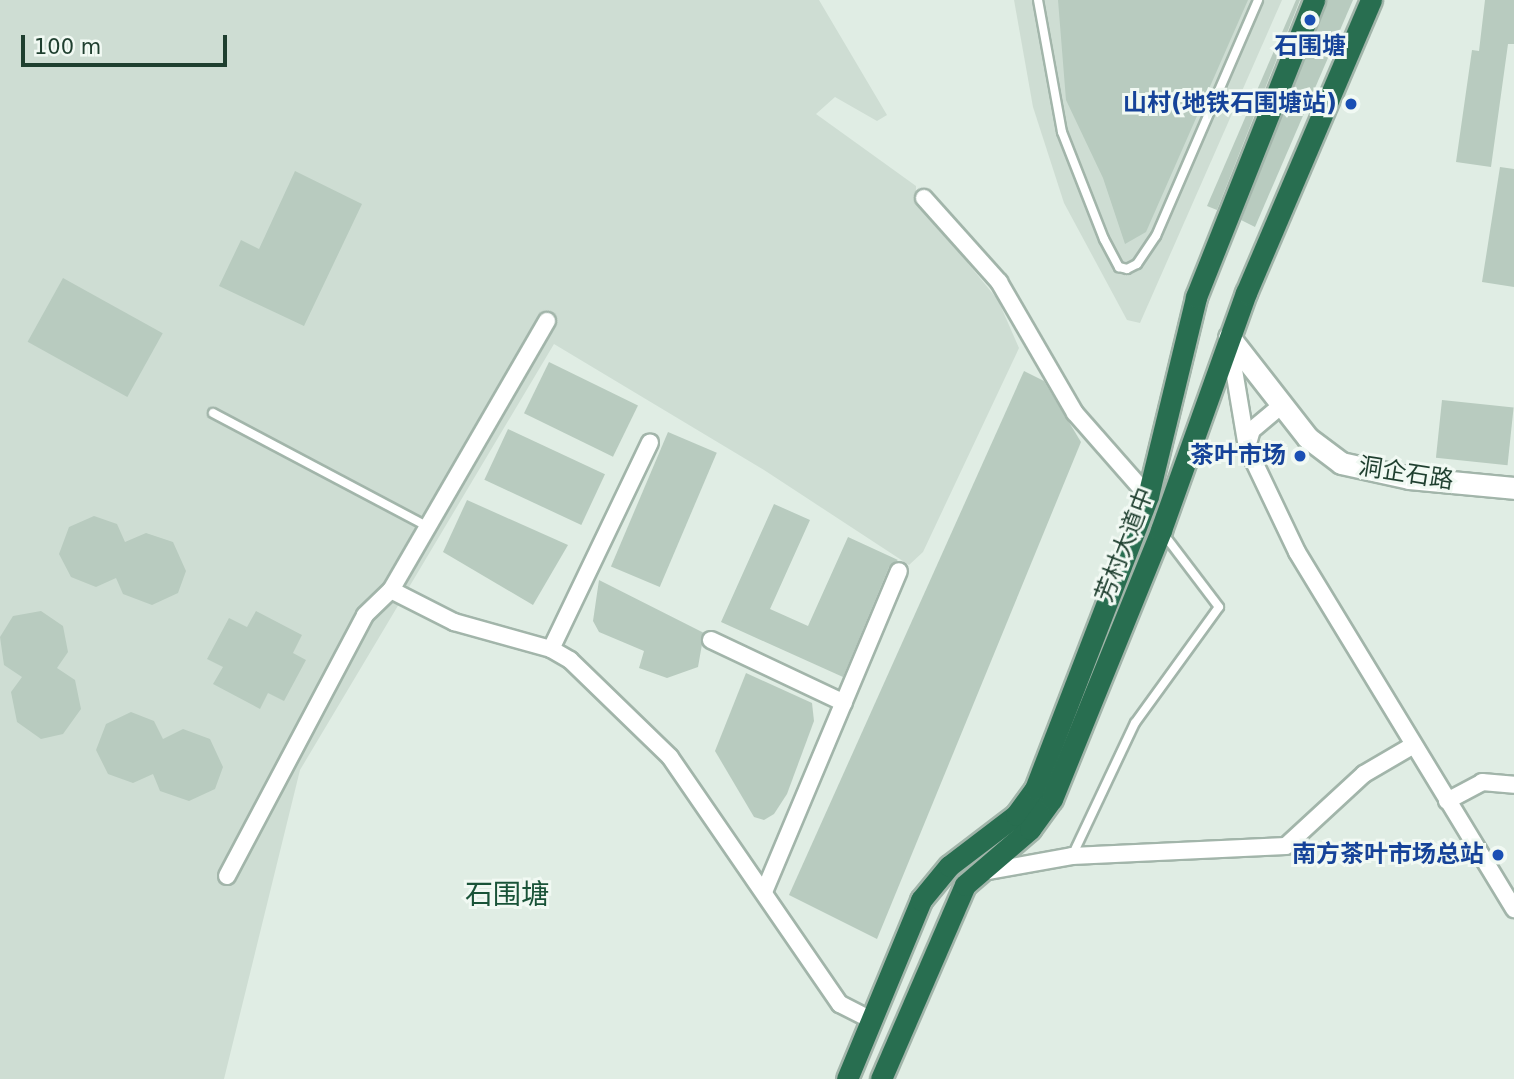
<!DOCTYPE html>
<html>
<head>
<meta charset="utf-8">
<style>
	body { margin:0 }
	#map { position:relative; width:1514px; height:1079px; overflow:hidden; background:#e0ede4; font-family:"DejaVu Sans","Noto Sans SC",sans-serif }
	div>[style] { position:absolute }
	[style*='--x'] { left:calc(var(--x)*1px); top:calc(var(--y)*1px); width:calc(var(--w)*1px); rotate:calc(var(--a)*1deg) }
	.built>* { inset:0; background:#ceddd3 }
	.building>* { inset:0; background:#b8cbbf; transform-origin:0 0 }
	.roads { filter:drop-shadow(2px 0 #a2b5aa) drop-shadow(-2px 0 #a2b5aa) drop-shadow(0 2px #a2b5aa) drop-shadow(0 -2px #a2b5aa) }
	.lane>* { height:8px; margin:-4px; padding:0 4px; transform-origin:4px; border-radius:4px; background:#fff }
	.street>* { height:16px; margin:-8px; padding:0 8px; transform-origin:8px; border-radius:8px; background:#fff }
	.secondary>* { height:21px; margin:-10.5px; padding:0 10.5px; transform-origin:10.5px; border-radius:10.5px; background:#fff }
	.highway>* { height:21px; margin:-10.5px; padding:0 10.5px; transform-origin:10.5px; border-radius:10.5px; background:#286e50 }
	.dots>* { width:19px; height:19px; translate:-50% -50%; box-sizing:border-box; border:4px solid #f1f9f3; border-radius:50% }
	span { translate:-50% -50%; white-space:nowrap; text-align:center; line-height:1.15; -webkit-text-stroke:6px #f1f9f3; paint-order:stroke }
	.transit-label { font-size:24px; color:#164399; font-weight:700 }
	.right { translate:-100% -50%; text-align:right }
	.street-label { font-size:24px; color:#1f3f2f }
	.quarter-label { font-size:28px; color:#195338 }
	.scale { position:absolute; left:21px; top:35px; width:206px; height:32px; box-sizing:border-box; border:4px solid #1f3f2f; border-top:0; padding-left:9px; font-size:21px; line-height:24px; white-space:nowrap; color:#1f3f2f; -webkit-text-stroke:5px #f1f9f3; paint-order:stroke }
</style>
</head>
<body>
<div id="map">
	<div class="built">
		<div style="clip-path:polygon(0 0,819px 0,887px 115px,877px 121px,835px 97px,816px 114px,916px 186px,916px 200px,998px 300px,1019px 348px,923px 552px,909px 565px,764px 470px,554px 344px,300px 770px,224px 1079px,0 1079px)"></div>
		<div style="clip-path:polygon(1014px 0,1282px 0,1140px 323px,1127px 320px,1064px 203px,1033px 107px)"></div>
	</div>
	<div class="building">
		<div style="clip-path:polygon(1058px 0,1248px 0,1146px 232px,1125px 244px,1103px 178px,1066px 100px)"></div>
		<div style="clip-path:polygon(1296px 0,1300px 0,1217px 210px,1207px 206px)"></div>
		<div style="clip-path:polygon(1327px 0,1353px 0,1255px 227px,1241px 220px)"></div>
		<div style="clip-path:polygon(1485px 0,1514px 0,1514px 44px,1508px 44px,1491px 167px,1456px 162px,1472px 50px,1479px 51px)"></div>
		<div style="clip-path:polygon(1500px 167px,1514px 169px,1514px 287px,1482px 282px)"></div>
		<div style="clip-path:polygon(295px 171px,362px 204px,304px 326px,219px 286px,241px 240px,259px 249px)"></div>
		<div style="left:63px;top:278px;width:114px;height:73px;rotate:29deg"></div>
		<div style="left:549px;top:362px;width:99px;height:57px;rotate:26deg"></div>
		<div style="clip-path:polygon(1024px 371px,1044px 381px,1081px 442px,877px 939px,789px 895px)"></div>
		<div style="left:1442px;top:400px;width:72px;height:58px;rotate:6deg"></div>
		<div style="left:508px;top:429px;width:107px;height:56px;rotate:25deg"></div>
		<div style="left:668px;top:432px;width:53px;height:146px;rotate:23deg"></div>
		<div style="clip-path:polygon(467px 500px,568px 545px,533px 605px,443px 552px)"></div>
		<div style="clip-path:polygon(774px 504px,810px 520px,770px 609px,808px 626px,848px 537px,898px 560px,889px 567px,843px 677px,721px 622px)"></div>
		<div style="clip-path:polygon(94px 516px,117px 524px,125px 542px,146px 533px,173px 542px,186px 571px,178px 593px,152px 605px,123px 594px,116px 578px,96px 587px,71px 577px,59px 554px,69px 527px)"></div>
		<div style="clip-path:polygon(599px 580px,704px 633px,698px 667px,667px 678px,639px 668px,644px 651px,599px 632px,593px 621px)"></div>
		<div style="clip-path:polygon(41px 611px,63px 626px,68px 652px,57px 668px,75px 680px,81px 709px,63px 734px,41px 739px,17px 722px,11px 692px,22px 677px,4px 665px,0 637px,13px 616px)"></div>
		<div style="clip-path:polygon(256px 611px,302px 635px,293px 653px,306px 660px,284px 701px,268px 693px,260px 709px,213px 684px,223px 667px,207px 659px,229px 618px,247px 627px)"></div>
		<div style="clip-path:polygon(746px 673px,812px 703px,814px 721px,787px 794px,774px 814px,764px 820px,754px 817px,715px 751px)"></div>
		<div style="clip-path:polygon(131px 712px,154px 721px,163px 739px,183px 729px,210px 739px,223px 767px,215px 789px,189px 801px,160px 791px,153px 774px,133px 783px,108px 774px,96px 750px,106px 724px)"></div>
	</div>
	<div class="roads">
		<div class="lane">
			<div style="--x:1038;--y:0;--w:134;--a:79.7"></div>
			<div style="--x:1062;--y:132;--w:115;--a:68.6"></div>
			<div style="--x:1104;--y:239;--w:32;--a:62"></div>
			<div style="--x:1119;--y:267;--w:8;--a:14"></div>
			<div style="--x:1127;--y:269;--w:11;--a:-27"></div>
			<div style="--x:1137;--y:264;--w:34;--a:-56"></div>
			<div style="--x:1156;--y:236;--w:257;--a:-66.6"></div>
			<div style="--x:213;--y:413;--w:243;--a:27.9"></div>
			<div style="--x:1072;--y:856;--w:147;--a:-64.7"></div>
			<div style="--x:1135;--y:723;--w:143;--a:-54.1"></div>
			<div style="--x:1219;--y:607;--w:94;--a:-127.2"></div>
		</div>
		<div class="street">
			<div style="--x:924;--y:198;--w:113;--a:48.2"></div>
			<div style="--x:999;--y:282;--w:151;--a:59.9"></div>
			<div style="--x:1075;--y:413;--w:111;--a:48.7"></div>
			<div style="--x:1229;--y:340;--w:109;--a:80.5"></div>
			<div style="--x:1247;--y:447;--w:116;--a:64.5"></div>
			<div style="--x:1297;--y:552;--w:418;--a:58.7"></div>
			<div style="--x:1247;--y:447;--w:18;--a:-74"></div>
			<div style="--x:1252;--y:430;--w:38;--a:-40"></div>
			<div style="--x:391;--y:590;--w:71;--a:26.9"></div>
			<div style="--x:454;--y:622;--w:101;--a:15.6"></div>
			<div style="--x:551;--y:649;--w:22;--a:30"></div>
			<div style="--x:570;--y:660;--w:139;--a:44.1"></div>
			<div style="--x:670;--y:757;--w:300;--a:55.5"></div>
			<div style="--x:840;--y:1004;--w:35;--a:27"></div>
			<div style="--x:711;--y:640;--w:147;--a:25.3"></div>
			<div style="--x:551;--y:649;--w:229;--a:-64.4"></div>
			<div style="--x:1447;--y:801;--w:40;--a:-28"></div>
			<div style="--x:1482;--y:782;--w:32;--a:5"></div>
			<div style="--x:989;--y:871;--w:84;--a:-10.2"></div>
			<div style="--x:1072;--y:856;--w:214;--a:-2.7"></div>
			<div style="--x:1286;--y:846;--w:106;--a:-42.7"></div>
			<div style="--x:1364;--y:774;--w:56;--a:-30.3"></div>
			<div style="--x:227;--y:876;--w:295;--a:-62.1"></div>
			<div style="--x:365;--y:615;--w:36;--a:-44"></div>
			<div style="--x:391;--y:590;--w:311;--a:-59.9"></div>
			<div style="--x:764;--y:892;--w:348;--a:-67.2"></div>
		</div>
		<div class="secondary">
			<div style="--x:1229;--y:337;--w:128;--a:52"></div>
			<div style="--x:1308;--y:438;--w:41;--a:37.1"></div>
			<div style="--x:1341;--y:463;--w:70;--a:12.4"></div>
			<div style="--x:1409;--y:478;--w:105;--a:5.4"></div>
		</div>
		<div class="highway">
			<div style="--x:847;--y:1079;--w:194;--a:-67.5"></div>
			<div style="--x:921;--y:900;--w:44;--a:-50.5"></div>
			<div style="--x:949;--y:866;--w:84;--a:-37.3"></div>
			<div style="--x:1016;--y:815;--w:32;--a:-54"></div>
			<div style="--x:1035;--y:789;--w:314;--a:-68.9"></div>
			<div style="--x:1148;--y:496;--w:205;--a:-76.4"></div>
			<div style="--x:1196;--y:297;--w:320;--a:-68.3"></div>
			<div style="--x:881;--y:1079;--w:211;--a:-66.6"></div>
			<div style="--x:965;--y:885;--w:86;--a:-40.7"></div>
			<div style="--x:1030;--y:829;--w:37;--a:-54"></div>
			<div style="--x:1052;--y:799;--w:290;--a:-67.9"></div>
			<div style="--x:1161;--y:530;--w:252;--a:-70.3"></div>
			<div style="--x:1246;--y:293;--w:319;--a:-66.9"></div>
		</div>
	</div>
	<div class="dots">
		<div style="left:1310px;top:20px;background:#1a4fb4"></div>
		<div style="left:1351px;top:104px;background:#1a4fb4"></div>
		<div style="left:1300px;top:456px;background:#1a4fb4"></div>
		<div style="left:1498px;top:855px;background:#1a4fb4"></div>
	</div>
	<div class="transit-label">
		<span style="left:1310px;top:47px">石围塘</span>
		<span class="right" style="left:1337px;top:104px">山村(地铁石围塘站)</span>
		<span class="right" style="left:1286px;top:456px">茶叶市场</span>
		<span class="right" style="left:1484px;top:855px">南方茶叶市场总站</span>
	</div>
	<div class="street-label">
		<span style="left:1406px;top:474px;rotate:9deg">洞企石路</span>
		<span style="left:1125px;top:545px;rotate:-69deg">芳村大道中</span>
	</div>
	<div class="quarter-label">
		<span style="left:507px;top:895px">石围塘</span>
	</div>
	<div class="scale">100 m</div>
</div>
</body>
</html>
